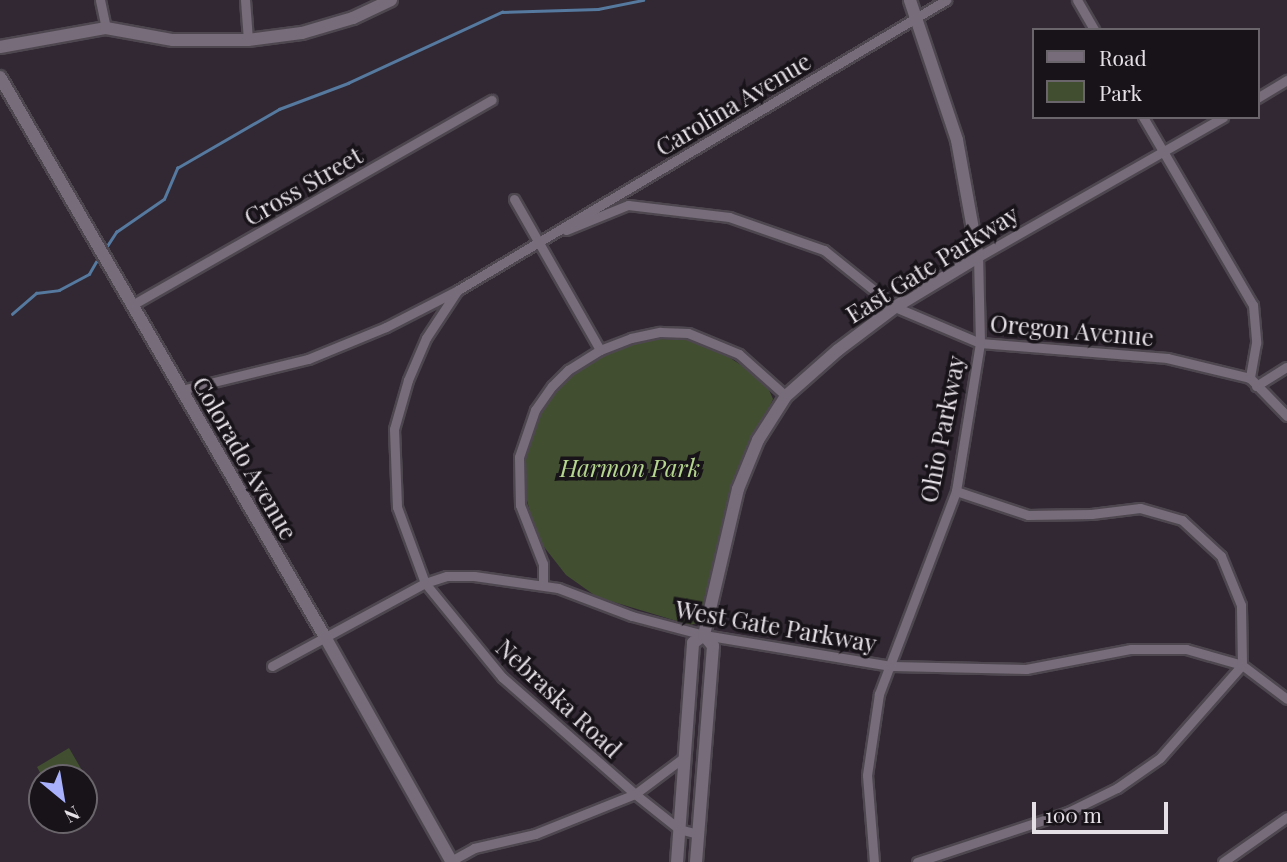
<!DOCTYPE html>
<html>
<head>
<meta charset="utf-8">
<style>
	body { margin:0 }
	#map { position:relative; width:1287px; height:862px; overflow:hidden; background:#312833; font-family:"Playfair Display",serif }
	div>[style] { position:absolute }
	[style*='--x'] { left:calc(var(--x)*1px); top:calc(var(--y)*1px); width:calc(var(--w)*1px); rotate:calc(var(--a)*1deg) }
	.green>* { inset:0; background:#414f30 }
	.stream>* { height:2.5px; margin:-1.25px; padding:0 1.25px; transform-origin:1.25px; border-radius:1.25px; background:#55799f }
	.roads { filter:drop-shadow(2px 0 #4e4750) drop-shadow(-2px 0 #4e4750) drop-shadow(0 2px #4e4750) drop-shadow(0 -2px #4e4750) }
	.street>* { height:9px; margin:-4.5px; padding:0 4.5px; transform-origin:4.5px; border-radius:4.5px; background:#776d7a }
	.secondary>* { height:12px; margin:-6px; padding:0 6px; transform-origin:6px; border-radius:6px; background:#776d7a }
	span { translate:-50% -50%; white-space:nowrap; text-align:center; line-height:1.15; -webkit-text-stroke:7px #171318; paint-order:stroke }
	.street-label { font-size:24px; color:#e5dfe6 }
	.park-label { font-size:24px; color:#b5d68e; font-style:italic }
	.legend { position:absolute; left:1032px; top:28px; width:228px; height:91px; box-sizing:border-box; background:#171318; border:2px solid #69656a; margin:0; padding:9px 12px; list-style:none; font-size:21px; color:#e5dfe6 }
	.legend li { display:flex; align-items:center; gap:14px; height:35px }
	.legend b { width:35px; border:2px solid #69656a }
	.north { position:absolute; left:28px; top:764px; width:70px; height:70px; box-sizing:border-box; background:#171318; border:2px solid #69656a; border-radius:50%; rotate:150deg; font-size:19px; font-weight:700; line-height:28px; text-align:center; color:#e5dfe6 }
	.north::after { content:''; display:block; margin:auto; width:24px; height:32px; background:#a9b0fc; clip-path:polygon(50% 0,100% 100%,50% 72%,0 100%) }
	.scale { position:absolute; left:1032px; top:802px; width:136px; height:32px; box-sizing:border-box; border:4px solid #e5dfe6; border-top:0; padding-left:9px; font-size:21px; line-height:24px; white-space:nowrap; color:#e5dfe6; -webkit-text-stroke:5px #171318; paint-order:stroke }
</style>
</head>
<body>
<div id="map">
	<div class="green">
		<div style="clip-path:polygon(661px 339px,690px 340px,718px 350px,753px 373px,769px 390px,773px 399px,736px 476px,703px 614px,697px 623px,690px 625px,597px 597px,566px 575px,537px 538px,524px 489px,524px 468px,531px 434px,542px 410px,557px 388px,579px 368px,598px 356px,630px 344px)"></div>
		<div style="clip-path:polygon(69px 748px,94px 791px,84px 797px,84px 778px,43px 778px,37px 767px)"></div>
	</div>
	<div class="stream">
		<div style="--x:107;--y:246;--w:17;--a:-57"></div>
		<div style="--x:116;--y:232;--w:58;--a:-34.5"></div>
		<div style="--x:164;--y:199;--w:34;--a:-67"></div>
		<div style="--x:177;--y:168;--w:118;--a:-30"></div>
		<div style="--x:279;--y:109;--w:74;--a:-20.6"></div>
		<div style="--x:348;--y:83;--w:170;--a:-24.8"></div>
		<div style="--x:502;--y:12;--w:96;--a:-1.8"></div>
		<div style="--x:598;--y:9;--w:46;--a:-11.3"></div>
		<div style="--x:12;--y:314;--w:32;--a:-41"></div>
		<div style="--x:36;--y:293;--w:23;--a:-7"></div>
		<div style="--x:59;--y:290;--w:34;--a:-28"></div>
		<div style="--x:89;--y:274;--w:16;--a:-60"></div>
	</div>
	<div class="roads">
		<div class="street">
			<div style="--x:100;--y:0;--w:29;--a:78"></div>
			<div style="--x:245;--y:0;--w:40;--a:85.7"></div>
			<div style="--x:1077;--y:0;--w:34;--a:60"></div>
			<div style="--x:1257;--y:98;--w:35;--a:-31"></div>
			<div style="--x:1143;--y:117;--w:218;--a:59.7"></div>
			<div style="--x:1253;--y:305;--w:38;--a:85"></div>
			<div style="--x:1256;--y:343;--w:36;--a:100"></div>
			<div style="--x:514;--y:199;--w:174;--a:60.3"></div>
			<div style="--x:566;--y:230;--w:67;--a:-22"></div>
			<div style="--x:628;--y:205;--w:102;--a:6.8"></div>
			<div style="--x:729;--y:217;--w:101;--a:19.2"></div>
			<div style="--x:824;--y:250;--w:91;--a:38.8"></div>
			<div style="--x:895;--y:307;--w:92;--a:23"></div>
			<div style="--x:980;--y:343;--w:188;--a:4.6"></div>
			<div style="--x:1167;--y:358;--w:85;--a:13.5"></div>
			<div style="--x:1250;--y:378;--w:53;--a:45.8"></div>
			<div style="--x:457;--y:291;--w:56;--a:123.4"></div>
			<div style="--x:426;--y:338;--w:46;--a:113.2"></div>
			<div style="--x:408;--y:380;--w:51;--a:105.9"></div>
			<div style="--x:394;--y:429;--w:78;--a:87.8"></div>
			<div style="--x:397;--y:507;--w:81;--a:69.8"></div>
			<div style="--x:425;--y:583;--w:122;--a:50.7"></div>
			<div style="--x:502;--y:677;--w:177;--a:41.3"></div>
			<div style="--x:635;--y:794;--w:56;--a:38.5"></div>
			<div style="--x:679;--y:829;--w:20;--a:15"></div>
			<div style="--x:132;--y:305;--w:414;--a:-29.7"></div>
			<div style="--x:1256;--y:386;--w:36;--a:-32"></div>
			<div style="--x:181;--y:390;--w:131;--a:-13.7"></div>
			<div style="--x:308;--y:359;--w:84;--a:-22.3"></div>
			<div style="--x:386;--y:327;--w:81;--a:-27.2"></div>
			<div style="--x:458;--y:290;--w:568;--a:-30.72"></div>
			<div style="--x:543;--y:585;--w:21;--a:-90"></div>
			<div style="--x:543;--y:564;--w:63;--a:-111.3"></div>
			<div style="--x:520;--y:505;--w:48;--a:-91.2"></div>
			<div style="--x:519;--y:457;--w:50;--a:-71.2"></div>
			<div style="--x:535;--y:410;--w:29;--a:-55"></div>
			<div style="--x:552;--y:386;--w:23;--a:-45"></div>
			<div style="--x:568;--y:370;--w:38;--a:-32"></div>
			<div style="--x:600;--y:350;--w:33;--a:-21"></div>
			<div style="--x:631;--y:338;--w:30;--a:-12"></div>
			<div style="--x:660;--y:332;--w:28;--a:2"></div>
			<div style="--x:688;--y:333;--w:55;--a:22.4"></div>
			<div style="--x:739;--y:354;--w:63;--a:41.8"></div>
			<div style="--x:272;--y:666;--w:174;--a:-28.5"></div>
			<div style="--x:425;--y:583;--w:23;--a:-18"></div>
			<div style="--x:447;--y:576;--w:27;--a:0"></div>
			<div style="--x:474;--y:576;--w:85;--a:8.1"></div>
			<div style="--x:558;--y:588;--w:79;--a:20.7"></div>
			<div style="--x:632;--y:616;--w:74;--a:14.8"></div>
			<div style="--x:704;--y:635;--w:191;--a:9.4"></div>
			<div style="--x:892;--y:666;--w:134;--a:1.3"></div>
			<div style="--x:1026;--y:669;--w:107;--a:-10.8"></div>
			<div style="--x:1131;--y:649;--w:55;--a:0"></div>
			<div style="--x:1186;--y:649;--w:58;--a:15.9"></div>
			<div style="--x:1242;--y:665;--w:56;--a:37.1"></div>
			<div style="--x:449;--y:862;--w:29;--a:-29"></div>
			<div style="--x:474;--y:848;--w:63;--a:-12.9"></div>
			<div style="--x:535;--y:834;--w:108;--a:-21.8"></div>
			<div style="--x:635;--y:794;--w:60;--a:-36.9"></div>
			<div style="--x:874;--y:862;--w:87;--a:-94.6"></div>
			<div style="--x:867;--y:775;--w:82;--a:-81.6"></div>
			<div style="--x:879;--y:694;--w:217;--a:-69.2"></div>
			<div style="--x:956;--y:491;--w:150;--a:-80.8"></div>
			<div style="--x:980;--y:343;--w:86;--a:-91.3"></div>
			<div style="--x:978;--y:257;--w:282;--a:-29.7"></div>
			<div style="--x:917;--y:862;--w:159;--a:-18.3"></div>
			<div style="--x:1068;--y:812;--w:55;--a:-26.1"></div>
			<div style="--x:1117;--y:788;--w:52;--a:-34.9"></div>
			<div style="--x:1160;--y:758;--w:124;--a:-48.6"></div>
			<div style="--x:1242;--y:665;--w:60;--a:-91"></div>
			<div style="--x:1241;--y:605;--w:53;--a:-112.2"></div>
			<div style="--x:1221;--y:556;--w:53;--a:-137.3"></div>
			<div style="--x:1182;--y:520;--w:44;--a:-164.1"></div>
			<div style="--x:1140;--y:508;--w:49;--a:173"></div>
			<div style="--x:1091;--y:514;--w:63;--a:179.1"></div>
			<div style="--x:1028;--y:515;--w:76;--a:-161.6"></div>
			<div style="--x:1223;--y:862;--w:78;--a:-35.1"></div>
		</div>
		<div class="secondary">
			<div style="--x:0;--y:47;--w:108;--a:-10.2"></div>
			<div style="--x:106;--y:28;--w:68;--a:10.2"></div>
			<div style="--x:173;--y:40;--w:75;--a:0"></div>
			<div style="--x:248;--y:40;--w:54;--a:-7.4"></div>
			<div style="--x:302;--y:33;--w:53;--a:-16.4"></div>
			<div style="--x:353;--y:18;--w:42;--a:-25.3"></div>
			<div style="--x:0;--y:77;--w:647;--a:59.87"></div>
			<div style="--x:325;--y:637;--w:258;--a:60.6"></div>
			<div style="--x:677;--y:862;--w:220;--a:-85.8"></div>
			<div style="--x:693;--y:643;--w:14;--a:-36"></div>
			<div style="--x:704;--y:635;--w:150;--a:-76.9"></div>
			<div style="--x:738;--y:489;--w:53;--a:-67.8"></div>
			<div style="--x:758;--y:440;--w:52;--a:-57.5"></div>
			<div style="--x:786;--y:396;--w:69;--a:-41.5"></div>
			<div style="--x:838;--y:350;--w:71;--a:-37"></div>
			<div style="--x:895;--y:307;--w:97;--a:-31.1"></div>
			<div style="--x:978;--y:257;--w:119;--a:-100.2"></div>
			<div style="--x:957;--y:140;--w:148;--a:-108.6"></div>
			<div style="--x:696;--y:862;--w:217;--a:-85.5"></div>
			<div style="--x:713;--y:646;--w:14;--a:-129"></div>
		</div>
	</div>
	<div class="street-label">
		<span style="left:733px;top:104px;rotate:-31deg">Carolina Avenue</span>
		<span style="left:303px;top:186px;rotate:-30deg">Cross Street</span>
		<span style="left:932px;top:264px;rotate:-32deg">East Gate Parkway</span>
		<span style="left:1072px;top:330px;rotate:5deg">Oregon Avenue</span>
		<span style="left:942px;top:429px;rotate:-79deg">Ohio Parkway</span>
		<span style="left:245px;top:458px;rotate:60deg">Colorado Avenue</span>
		<span style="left:776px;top:626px;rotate:10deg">West Gate Parkway</span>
		<span style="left:559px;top:698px;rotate:43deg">Nebraska Road</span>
	</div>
	<div class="park-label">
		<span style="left:630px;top:468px">Harmon Park</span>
	</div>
	<ul class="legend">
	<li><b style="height:9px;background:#776d7a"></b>Road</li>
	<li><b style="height:19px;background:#414f30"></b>Park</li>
	</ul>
	<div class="north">N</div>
	<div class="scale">100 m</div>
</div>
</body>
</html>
